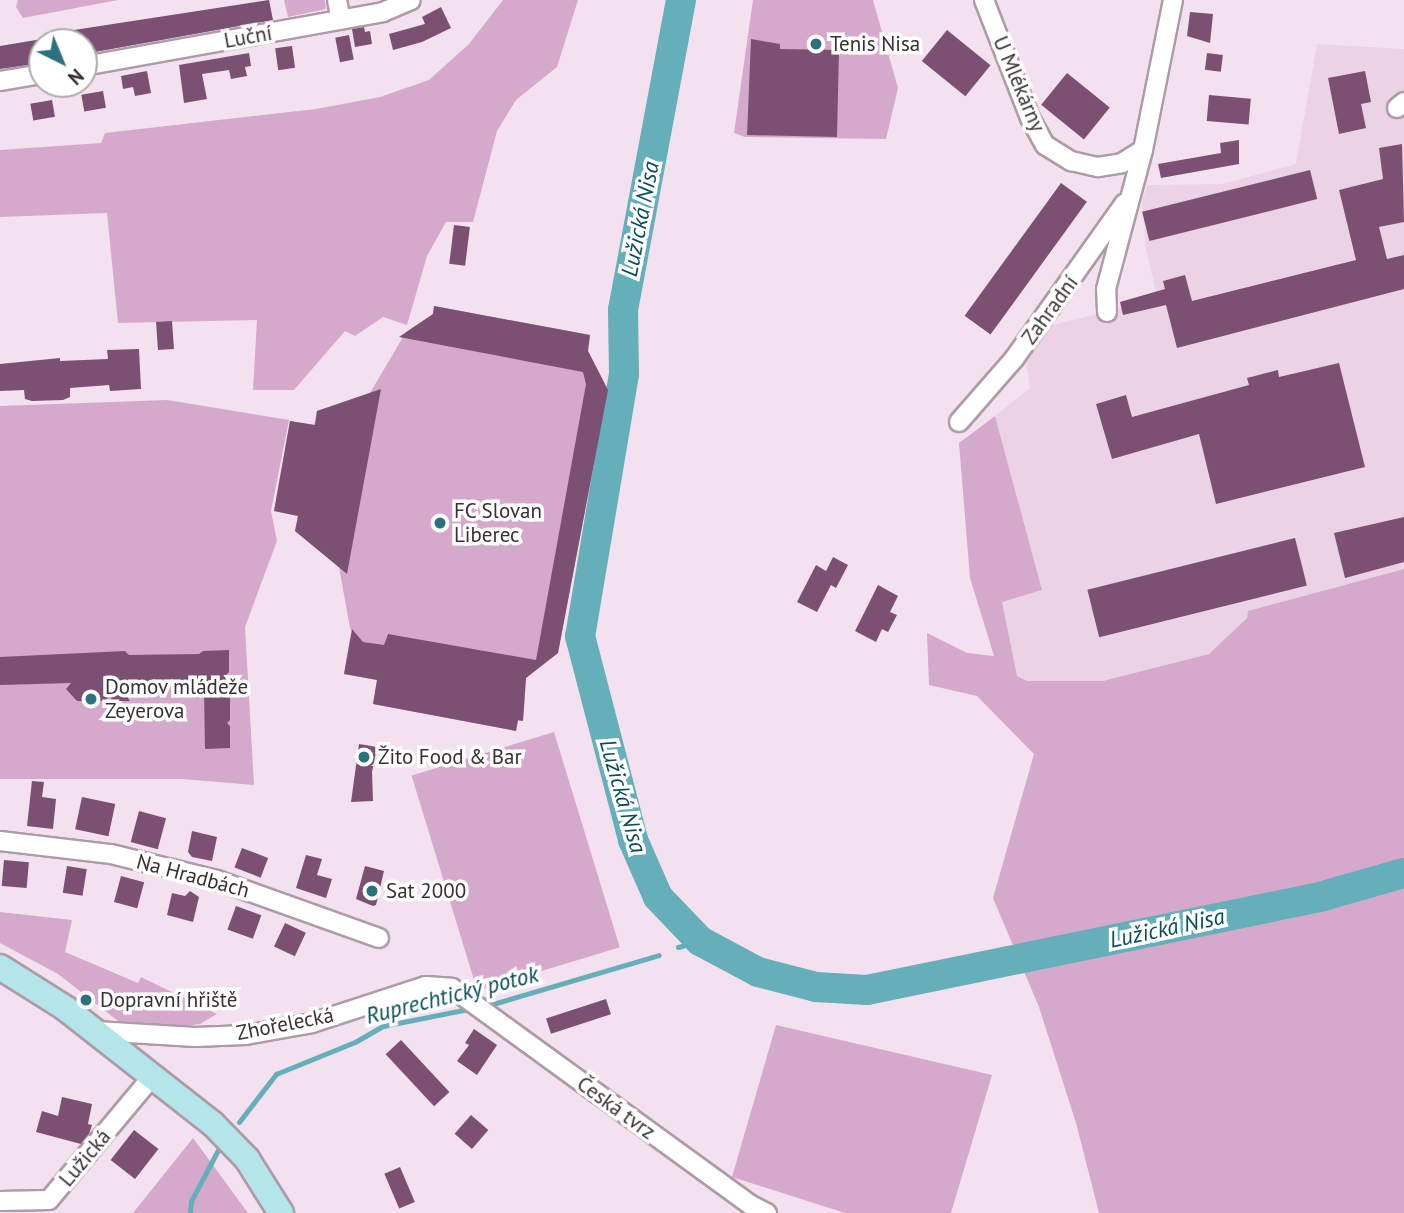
<!DOCTYPE html>
<html>
<head>
<meta charset="utf-8">
<style>
	body { margin:0 }
	#map { position:relative; width:1404px; height:1213px; overflow:hidden; background:#f4e1ef; font-family:"PT Sans",sans-serif }
	div>[style] { position:absolute }
	[style*='--x'] { left:calc(var(--x)*1px); top:calc(var(--y)*1px); width:calc(var(--w)*1px); rotate:calc(var(--a)*1deg) }
	.built>* { inset:0; background:#ecd2e5 }
	.green>* { inset:0; background:#d5a9cb; transform-origin:0 0 }
	.stream>* { height:5px; margin:-2.5px; padding:0 2.5px; transform-origin:2.5px; border-radius:2.5px; background:#65afbb }
	.river>* { height:30px; margin:-15px; padding:0 15px; transform-origin:15px; border-radius:15px; background:#65afbb }
	.building>* { inset:0; background:#7b5072; transform-origin:0 0 }
	.roads { filter:drop-shadow(2px 0 #ad9ba8) drop-shadow(-2px 0 #ad9ba8) drop-shadow(0 2px #ad9ba8) drop-shadow(0 -2px #ad9ba8) }
	.minor>* { height:18px; margin:-9px; padding:0 9px; transform-origin:9px; border-radius:9px; background:#fff }
	.secondary>* { height:24px; margin:-12px; padding:0 12px; transform-origin:12px; border-radius:12px; background:#b3e5ea }
	.dots>* { width:19px; height:19px; translate:-50% -50%; box-sizing:border-box; border:4px solid #fff; border-radius:50% }
	span { translate:-50% -50%; white-space:nowrap; text-align:center; line-height:1.15; -webkit-text-stroke:7px #fff; paint-order:stroke }
	.street-label { font-size:21px; color:#362f34 }
	.poi-label { font-size:21px; color:#362f34 }
	.left { translate:0 -50%; text-align:left }
	.water-label { font-size:23px; color:#074d56; font-style:italic }
	.north { position:absolute; left:28px; top:28px; width:70px; height:70px; box-sizing:border-box; background:#fff; border:2px solid #afacae; border-radius:50%; rotate:137deg; font-size:19px; font-weight:700; line-height:28px; text-align:center; color:#362f34 }
	.north::after { content:''; display:block; margin:auto; width:24px; height:32px; background:#2a727d; clip-path:polygon(50% 0,100% 100%,50% 72%,0 100%) }
</style>
</head>
<body>
<div id="map">
	<div class="built">
		<div style="clip-path:polygon(1317px 44px,1404px 49px,1404px 569px,1248px 611px,1247px 618px,1209px 654px,1103px 681px,1027px 681px,1017px 676px,1001px 602px,1042px 590px,995px 416px,1030px 388px,1025px 355px,1045px 327px,1121px 308px,1120px 302px,1156px 292px,1146px 248px,1142px 203px,1147px 185px,1223px 184px,1296px 164px)"></div>
	</div>
	<div class="green">
		<div style="clip-path:polygon(18px 0,118px 0,23px 18px,16px 7px)"></div>
		<div style="clip-path:polygon(284px 0,325px 0,326px 9px,288px 17px)"></div>
		<div style="clip-path:polygon(503px 0,578px 0,557px 67px,516px 100px,497px 131px,473px 222px,446px 222px,427px 256px,407px 325px,383px 317px,355px 336px,345px 331px,294px 390px,253px 390px,257px 320px,118px 323px,107px 213px,0 217px,0 150px,101px 143px,105px 133px,316px 109px,380px 97px,429px 80px,469px 44px)"></div>
		<div style="clip-path:polygon(753px 0,873px 0,898px 88px,886px 139px,745px 137px,734px 133px)"></div>
		<div style="clip-path:polygon(434px 306px,590px 335px,588px 351px,608px 390px,558px 653px,526px 678px,523px 721px,518px 721px,516px 731px,373px 704px,377px 680px,344px 674px,350px 639px,356px 640px,350px 628px,339px 567px,295px 531px,298px 516px,274px 511px,290px 421px,314px 425px,317px 411px,370px 393px,406px 332px,433px 314px)"></div>
		<div style="clip-path:polygon(167px 400px,289px 420px,271px 511px,277px 541px,245px 627px,254px 785px,182px 779px,0 779px,0 406px)"></div>
		<div style="clip-path:polygon(995px 416px,1042px 590px,1002px 602px,1017px 676px,1027px 681px,1103px 681px,1209px 654px,1247px 618px,1248px 611px,1404px 569px,1404px 1213px,1099px 1213px,1076px 1123px,1039px 1007px,993px 898px,1034px 754px,977px 696px,929px 685px,927px 633px,967px 653px,994px 656px,970px 578px,959px 443px)"></div>
		<div style="left:554px;top:732px;width:225px;height:149px;rotate:73deg"></div>
		<div style="clip-path:polygon(0 912px,72px 920px,65px 952px,138px 983px,141px 977px,217px 1014px,200px 1024px,176px 1027px,118px 1021px,58px 974px,0 943px)"></div>
		<div style="clip-path:polygon(776px 1025px,992px 1075px,951px 1213px,845px 1213px,732px 1177px)"></div>
		<div style="clip-path:polygon(193px 1138px,248px 1213px,133px 1213px)"></div>
	</div>
	<div class="stream">
		<div style="--x:678;--y:947;--w:23;--a:-15"></div>
		<div style="--x:486;--y:1006;--w:180;--a:-16.4"></div>
		<div style="--x:239;--y:1122;--w:61;--a:-52.4"></div>
		<div style="--x:276;--y:1074;--w:85;--a:-22.1"></div>
		<div style="--x:355;--y:1042;--w:32;--a:-30"></div>
		<div style="--x:383;--y:1026;--w:92;--a:-11.3"></div>
		<div style="--x:190;--y:1213;--w:12;--a:-85"></div>
		<div style="--x:191;--y:1201;--w:58;--a:-62.1"></div>
	</div>
	<div class="river">
		<div style="--x:681;--y:0;--w:315;--a:100.6"></div>
		<div style="--x:623;--y:310;--w:64;--a:89.1"></div>
		<div style="--x:624;--y:374;--w:266;--a:99.5"></div>
		<div style="--x:580;--y:636;--w:211;--a:75.4"></div>
		<div style="--x:633;--y:840;--w:62;--a:66.3"></div>
		<div style="--x:658;--y:897;--w:61;--a:46.3"></div>
		<div style="--x:700;--y:941;--w:66;--a:28.1"></div>
		<div style="--x:758;--y:972;--w:60;--a:14.5"></div>
		<div style="--x:816;--y:987;--w:51;--a:3.4"></div>
		<div style="--x:867;--y:990;--w:466;--a:-11.6"></div>
		<div style="--x:1323;--y:896;--w:84;--a:-15.9"></div>
	</div>
	<div class="building">
		<div style="clip-path:polygon(269px 0,273px 20px,84px 54px,84px 42px,48px 42px,48px 34px)"></div>
		<div style="clip-path:polygon(441px 7px,451px 28px,422px 42px,393px 50px,389px 34px,425px 24px,422px 17px)"></div>
		<div style="clip-path:polygon(1190px 12px,1213px 14px,1210px 43px,1187px 36px)"></div>
		<div style="clip-path:polygon(364px 27px,365px 32px,370px 31px,372px 44px,355px 47px,352px 29px)"></div>
		<div style="left:947px;top:30px;width:56px;height:40px;rotate:39deg"></div>
		<div style="left:349px;top:35px;width:25px;height:14px;rotate:79deg"></div>
		<div style="clip-path:polygon(42px 39px,42px 63px,0 69px,0 46px)"></div>
		<div style="clip-path:polygon(751px 39px,780px 44px,780px 49px,839px 50px,837px 137px,747px 135px)"></div>
		<div style="left:292px;top:46px;width:22px;height:17px;rotate:82deg"></div>
		<div style="clip-path:polygon(249px 53px,251px 66px,245px 67px,247px 76px,231px 79px,229px 70px,202px 74px,207px 99px,184px 103px,179px 65px)"></div>
		<div style="left:1207px;top:53px;width:16px;height:17px;rotate:7deg"></div>
		<div style="clip-path:polygon(147px 71px,151px 93px,135px 96px,133px 87px,123px 89px,121px 76px)"></div>
		<div style="clip-path:polygon(1365px 71px,1371px 102px,1361px 104px,1366px 128px,1339px 134px,1328px 78px)"></div>
		<div style="left:1067px;top:73px;width:55px;height:41px;rotate:39deg"></div>
		<div style="left:103px;top:91px;width:17px;height:22px;rotate:80deg"></div>
		<div style="left:1209px;top:95px;width:42px;height:26px;rotate:5deg"></div>
		<div style="left:52px;top:100px;width:17px;height:22px;rotate:80deg"></div>
		<div style="clip-path:polygon(1239px 140px,1239px 164px,1161px 178px,1158px 164px,1221px 153px,1220px 143px)"></div>
		<div style="clip-path:polygon(1402px 144px,1404px 222px,1379px 227px,1387px 259px,1404px 255px,1404px 289px,1177px 348px,1166px 305px,1123px 315px,1120px 302px,1165px 289px,1163px 281px,1185px 275px,1192px 301px,1356px 260px,1339px 190px,1383px 179px,1379px 148px)"></div>
		<div style="left:1310px;top:170px;width:30px;height:173px;rotate:76deg"></div>
		<div style="left:1061px;top:183px;width:32px;height:164px;rotate:36deg"></div>
		<div style="left:454px;top:225px;width:16px;height:39px;rotate:7deg"></div>
		<div style="clip-path:polygon(434px 306px,590px 335px,588px 351px,608px 390px,558px 653px,526px 678px,523px 721px,518px 720px,516px 731px,373px 704px,377px 680px,344px 674px,352px 629px,363px 642px,384px 645px,388px 634px,536px 660px,586px 384px,583px 372px,399px 337px,433px 314px)"></div>
		<div style="left:172px;top:321px;width:28px;height:16px;rotate:86deg"></div>
		<div style="clip-path:polygon(139px 349px,141px 389px,110px 391px,109px 385px,70px 388px,70px 397px,63px 400px,32px 401px,25px 399px,24px 390px,0 391px,0 364px,60px 358px,60px 361px,108px 359px,107px 350px)"></div>
		<div style="clip-path:polygon(1339px 363px,1365px 467px,1216px 504px,1199px 434px,1112px 459px,1096px 404px,1126px 395px,1132px 417px,1249px 385px,1247px 378px,1278px 370px,1279px 377px)"></div>
		<div style="clip-path:polygon(381px 389px,347px 574px,295px 531px,298px 516px,274px 511px,290px 421px,315px 425px,317px 411px)"></div>
		<div style="clip-path:polygon(1404px 517px,1404px 562px,1345px 578px,1334px 533px)"></div>
		<div style="left:1295px;top:538px;width:49px;height:214px;rotate:76deg"></div>
		<div style="clip-path:polygon(833px 557px,848px 565px,836px 588px,831px 585px,817px 612px,797px 602px,816px 565px,826px 571px)"></div>
		<div style="clip-path:polygon(878px 585px,898px 596px,890px 612px,897px 615px,888px 632px,882px 629px,876px 642px,855px 631px)"></div>
		<div style="clip-path:polygon(229px 650px,229px 672px,225px 676px,230px 679px,230px 720px,227px 723px,230px 726px,230px 748px,205px 749px,204px 690px,189px 690px,188px 682px,116px 683px,130px 701px,114px 701px,109px 697px,105px 701px,77px 701px,66px 689px,71px 683px,0 685px,0 657px,125px 651px,129px 655px,199px 654px,203px 651px)"></div>
		<div style="clip-path:polygon(359px 744px,377px 747px,372px 772px,373px 801px,351px 802px)"></div>
		<div style="clip-path:polygon(32px 781px,44px 782px,42px 797px,56px 799px,53px 829px,27px 826px)"></div>
		<div style="left:82px;top:797px;width:34px;height:33px;rotate:12deg"></div>
		<div style="left:139px;top:811px;width:28px;height:32px;rotate:15deg"></div>
		<div style="clip-path:polygon(192px 831px,217px 837px,212px 861px,192px 857px,188px 852px)"></div>
		<div style="left:242px;top:848px;width:28px;height:21px;rotate:21deg"></div>
		<div style="clip-path:polygon(306px 855px,322px 859px,317px 875px,332px 879px,326px 898px,296px 888px)"></div>
		<div style="left:4px;top:860px;width:25px;height:26px;rotate:5deg"></div>
		<div style="left:67px;top:866px;width:20px;height:27px;rotate:9deg"></div>
		<div style="clip-path:polygon(365px 866px,384px 871px,376px 905px,373px 906px,356px 899px)"></div>
		<div style="left:121px;top:876px;width:24px;height:27px;rotate:15deg"></div>
		<div style="clip-path:polygon(190px 891px,199px 897px,193px 922px,167px 915px,172px 893px,185px 896px)"></div>
		<div style="left:236px;top:906px;width:27px;height:25px;rotate:20deg"></div>
		<div style="left:285px;top:923px;width:23px;height:26px;rotate:25deg"></div>
		<div style="left:606px;top:999px;width:16px;height:63px;rotate:72deg"></div>
		<div style="clip-path:polygon(474px 1029px,497px 1045px,477px 1075px,457px 1061px,469px 1045px,465px 1043px)"></div>
		<div style="left:401px;top:1040px;width:71px;height:21px;rotate:47deg"></div>
		<div style="clip-path:polygon(62px 1097px,92px 1104px,88px 1124px,92px 1125px,89px 1134px,81px 1144px,36px 1132px,42px 1111px,58px 1116px)"></div>
		<div style="left:471px;top:1115px;width:23px;height:25px;rotate:41deg"></div>
		<div style="left:134px;top:1130px;width:31px;height:38px;rotate:38deg"></div>
		<div style="left:400px;top:1167px;width:38px;height:17px;rotate:67deg"></div>
	</div>
	<div class="roads">
		<div class="minor">
			<div style="--x:337;--y:0;--w:20;--a:79"></div>
			<div style="--x:984;--y:0;--w:127;--a:68.7"></div>
			<div style="--x:1030;--y:118;--w:31;--a:61"></div>
			<div style="--x:1045;--y:145;--w:31;--a:32"></div>
			<div style="--x:1071;--y:161;--w:28;--a:13"></div>
			<div style="--x:1098;--y:167;--w:24;--a:-9"></div>
			<div style="--x:1122;--y:163;--w:25;--a:-32"></div>
			<div style="--x:84;--y:66;--w:304;--a:-10.2"></div>
			<div style="--x:383;--y:12;--w:30;--a:-23"></div>
			<div style="--x:0;--y:81;--w:43;--a:-9.5"></div>
			<div style="--x:1397;--y:108;--w:9;--a:-41"></div>
			<div style="--x:1107;--y:312;--w:23;--a:-92"></div>
			<div style="--x:1106;--y:289;--w:144;--a:-75.1"></div>
			<div style="--x:1143;--y:150;--w:153;--a:-78.7"></div>
			<div style="--x:959;--y:422;--w:84;--a:-48.9"></div>
			<div style="--x:1014;--y:359;--w:191;--a:-54.6"></div>
			<div style="--x:0;--y:841;--w:112;--a:6.7"></div>
			<div style="--x:111;--y:854;--w:109;--a:13.8"></div>
			<div style="--x:217;--y:880;--w:172;--a:19.7"></div>
			<div style="--x:96;--y:1031;--w:99;--a:3.5"></div>
			<div style="--x:195;--y:1037;--w:51;--a:-2.2"></div>
			<div style="--x:246;--y:1035;--w:67;--a:-10.3"></div>
			<div style="--x:312;--y:1023;--w:120;--a:-18"></div>
			<div style="--x:426;--y:986;--w:26;--a:4"></div>
			<div style="--x:452;--y:988;--w:369;--a:36"></div>
			<div style="--x:751;--y:1205;--w:18;--a:27"></div>
			<div style="--x:0;--y:1201;--w:49;--a:-1.2"></div>
			<div style="--x:49;--y:1200;--w:160;--a:-50.1"></div>
		</div>
		<div class="secondary">
			<div style="--x:0;--y:967;--w:77;--a:32.2"></div>
			<div style="--x:65;--y:1008;--w:188;--a:38.1"></div>
			<div style="--x:213;--y:1124;--w:49;--a:45.8"></div>
			<div style="--x:247;--y:1159;--w:64;--a:57.8"></div>
		</div>
	</div>
	<div class="dots">
		<div style="left:816px;top:44px;background:#2a727d"></div>
		<div style="left:440px;top:523px;background:#2a727d"></div>
		<div style="left:91px;top:699px;background:#2a727d"></div>
		<div style="left:364px;top:757px;background:#2a727d"></div>
		<div style="left:372px;top:891px;background:#2a727d"></div>
		<div style="left:86px;top:1000px;background:#2a727d"></div>
	</div>
	<div class="street-label">
		<span style="left:248px;top:37px;rotate:-10deg">Luční</span>
		<span style="left:1019px;top:84px;rotate:67deg">U Mlékárny</span>
		<span style="left:1050px;top:310px;rotate:-54deg">Zahradní</span>
		<span style="left:193px;top:876px;rotate:15deg">Na Hradbách</span>
		<span style="left:285px;top:1024px;rotate:-11deg">Zhořelecká</span>
		<span style="left:616px;top:1108px;rotate:36deg">Česká tvrz</span>
		<span style="left:85px;top:1158px;rotate:-50deg">Lužická</span>
	</div>
	<div class="poi-label">
		<span class="left" style="left:830px;top:44px">Tenis Nisa</span>
		<span class="left" style="left:454px;top:523px">FC Slovan<br>Liberec</span>
		<span class="left" style="left:105px;top:699px">Domov mládeže<br>Zeyerova</span>
		<span class="left" style="left:378px;top:757px">Žito Food &amp; Bar</span>
		<span class="left" style="left:386px;top:891px">Sat 2000</span>
		<span class="left" style="left:100px;top:1000px">Dopravní hřiště</span>
	</div>
	<div class="water-label">
		<span style="left:640px;top:219px;rotate:-79deg">Lužická Nisa</span>
		<span style="left:623px;top:796px;rotate:74deg">Lužická Nisa</span>
		<span style="left:1167px;top:928px;rotate:-12deg">Lužická Nisa</span>
		<span style="left:452px;top:995px;rotate:-14deg">Ruprechtický potok</span>
	</div>
	<div class="north">N</div>
</div>
</body>
</html>
